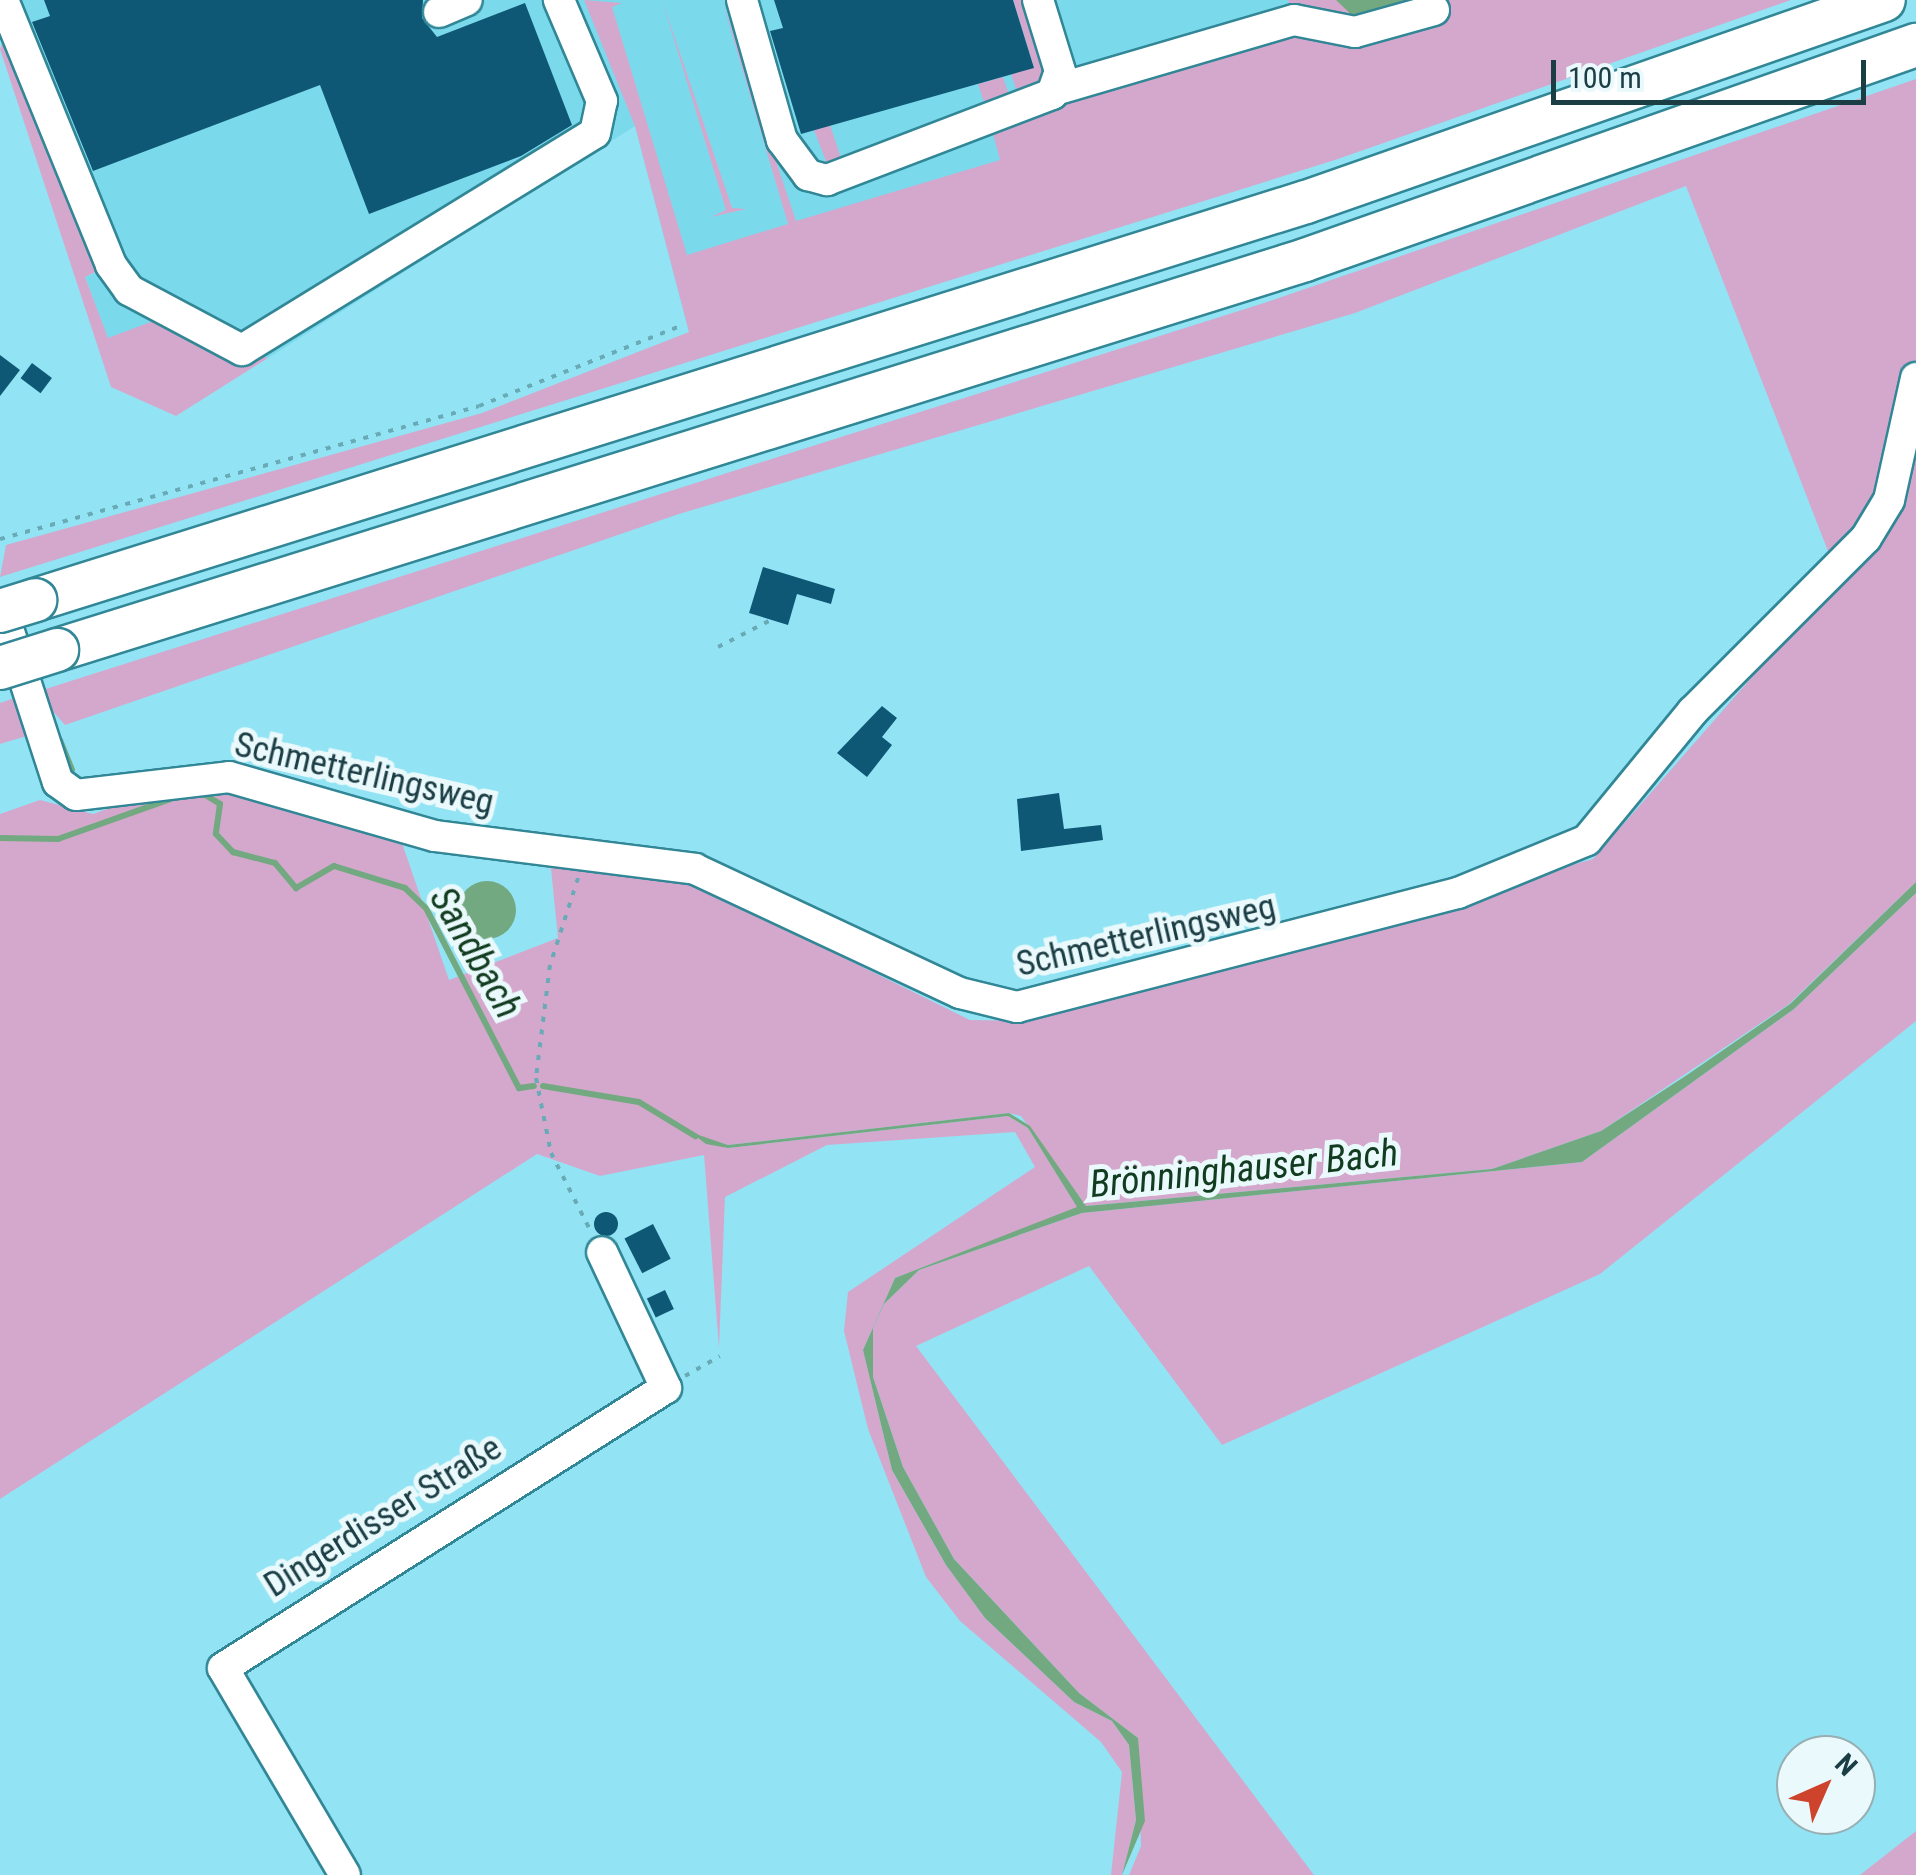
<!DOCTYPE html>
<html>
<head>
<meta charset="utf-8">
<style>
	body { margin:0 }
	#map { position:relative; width:1916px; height:1875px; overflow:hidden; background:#92e4f4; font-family:"Roboto Condensed",sans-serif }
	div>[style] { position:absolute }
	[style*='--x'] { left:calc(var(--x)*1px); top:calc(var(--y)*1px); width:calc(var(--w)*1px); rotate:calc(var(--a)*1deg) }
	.built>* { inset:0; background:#7bd9ec }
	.green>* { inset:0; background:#d4a8cd }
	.water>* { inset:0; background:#73a981 }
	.round { border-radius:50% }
	.stream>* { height:6px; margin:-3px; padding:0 3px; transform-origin:3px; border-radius:3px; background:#73a981 }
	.building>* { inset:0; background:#0e5876; transform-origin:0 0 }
	.path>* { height:4px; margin-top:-2px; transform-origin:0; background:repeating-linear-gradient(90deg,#69aab7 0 5px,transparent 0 13px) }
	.roads { filter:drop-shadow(2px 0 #328796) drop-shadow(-2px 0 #328796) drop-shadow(0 2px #328796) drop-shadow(0 -2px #328796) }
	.minor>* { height:30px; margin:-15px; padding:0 15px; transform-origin:15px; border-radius:15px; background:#fff }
	.highway>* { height:42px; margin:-21px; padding:0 21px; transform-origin:21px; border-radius:21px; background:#fff }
	.bridges { filter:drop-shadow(2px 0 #328796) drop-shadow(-2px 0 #328796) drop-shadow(0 2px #328796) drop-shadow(0 -2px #328796) }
	.highway-bridge>* { height:42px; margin:-21px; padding:0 21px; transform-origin:21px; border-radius:21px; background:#fff }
	span { translate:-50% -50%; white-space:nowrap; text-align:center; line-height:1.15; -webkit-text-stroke:10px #eaf9fc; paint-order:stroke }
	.street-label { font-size:35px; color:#1b3d44 }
	.water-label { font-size:38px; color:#123c20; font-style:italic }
	.north { position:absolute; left:1776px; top:1735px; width:100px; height:100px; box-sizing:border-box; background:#eaf9fc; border:2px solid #97aeb2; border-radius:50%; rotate:45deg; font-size:28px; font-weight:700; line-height:40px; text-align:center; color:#1b3d44 }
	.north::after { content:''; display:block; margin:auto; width:35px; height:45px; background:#ce432c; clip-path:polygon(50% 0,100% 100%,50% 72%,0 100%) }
	.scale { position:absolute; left:1551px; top:60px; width:315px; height:45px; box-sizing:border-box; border:5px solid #1b3d44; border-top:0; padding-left:12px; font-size:30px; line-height:35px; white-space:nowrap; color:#1b3d44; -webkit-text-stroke:8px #eaf9fc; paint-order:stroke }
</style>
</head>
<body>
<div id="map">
	<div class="built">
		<div style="clip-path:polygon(0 0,1288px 0,1296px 27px,689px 332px,635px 126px,268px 358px,108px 339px,85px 277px,102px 270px,0 37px)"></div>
	</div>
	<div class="green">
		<div style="clip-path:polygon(584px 0,622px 3px,612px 7px,687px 255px,788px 224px,722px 0,796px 221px,1000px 160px,989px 119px,1071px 81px,1294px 20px,1288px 0,1791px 0,1335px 160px,0 577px,6px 545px,482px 413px,689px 332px,635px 126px)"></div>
		<div style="clip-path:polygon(662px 0,732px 208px,746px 209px,711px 217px,726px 210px)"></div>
		<div style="clip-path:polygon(1013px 0,1032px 0,1049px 79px,1019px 98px,1011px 74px,1034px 67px)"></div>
		<div style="clip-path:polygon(6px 34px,102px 269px,85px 277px,108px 338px,156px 320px,268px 358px,176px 416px,111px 387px,0 49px)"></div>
		<div style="clip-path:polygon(1003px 77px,1011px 101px,985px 105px,978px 84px)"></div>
		<div style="clip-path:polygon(1916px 79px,1916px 359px,1896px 389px,1883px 497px,1833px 564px,1686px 186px,1355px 313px,679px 514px,65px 725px,36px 692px,1267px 302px)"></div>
		<div style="clip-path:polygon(830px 125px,842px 161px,827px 164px,814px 130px)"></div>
		<div style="clip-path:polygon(1916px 397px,1916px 882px,1789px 1004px,1601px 1131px,1492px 1169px,1086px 1206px,1021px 1116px,1009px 1113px,728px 1145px,689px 1133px,728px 1148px,1008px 1116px,1028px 1128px,1078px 1208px,895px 1278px,863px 1350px,892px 1470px,946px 1565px,985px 1618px,1074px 1702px,1112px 1721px,1129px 1745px,1136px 1820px,1122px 1875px,1111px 1875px,1122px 1772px,1101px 1742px,960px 1621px,926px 1577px,868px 1429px,844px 1331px,848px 1292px,1035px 1167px,1015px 1132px,827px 1145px,725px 1197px,719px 1348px,704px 1155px,600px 1176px,537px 1154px,0 1499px,0 814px,40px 800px,93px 814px,141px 797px,217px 788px,401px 840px,449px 980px,558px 938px,550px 859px,682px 878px,970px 1020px,1029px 1021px,1593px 859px,1877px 534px)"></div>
		<div style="clip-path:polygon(23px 695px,30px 735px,0 744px,0 703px)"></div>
		<div style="clip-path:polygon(1916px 893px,1916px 1021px,1600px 1274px,1222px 1445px,1089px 1266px,916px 1346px,1314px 1875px,1129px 1875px,1141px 1846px,1138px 1738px,1079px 1693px,954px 1559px,903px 1467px,873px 1377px,873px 1328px,884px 1304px,919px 1270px,1082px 1213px,1582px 1162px,1794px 1009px)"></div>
		<div style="clip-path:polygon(1916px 1831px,1916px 1875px,1860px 1875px)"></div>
	</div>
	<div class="water">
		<div style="clip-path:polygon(1336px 0,1413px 0,1357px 20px)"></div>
		<div class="round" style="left:458px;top:881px;width:58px;height:58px"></div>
		<div style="clip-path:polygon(1916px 882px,1916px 893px,1794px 1009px,1582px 1162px,1082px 1213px,919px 1270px,884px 1304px,873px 1328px,873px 1377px,903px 1467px,954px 1559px,1079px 1693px,1138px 1738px,1145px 1821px,1122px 1875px,1136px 1820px,1129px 1745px,1112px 1721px,1074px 1702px,985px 1618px,946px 1565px,892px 1470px,863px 1350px,895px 1278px,1077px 1207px,1028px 1128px,1008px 1116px,728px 1148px,706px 1144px,690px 1132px,728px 1145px,1009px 1113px,1030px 1126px,1086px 1206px,1492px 1169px,1601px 1131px,1687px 1075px,1790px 1004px)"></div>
	</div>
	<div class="stream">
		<div style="--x:60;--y:740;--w:32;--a:68"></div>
		<div style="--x:202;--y:793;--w:21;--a:31"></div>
		<div style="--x:220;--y:804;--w:30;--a:98"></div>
		<div style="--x:216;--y:834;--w:25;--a:47"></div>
		<div style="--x:233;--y:852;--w:43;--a:14.7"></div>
		<div style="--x:275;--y:863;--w:33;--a:50"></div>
		<div style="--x:296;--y:888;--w:44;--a:-30.1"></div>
		<div style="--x:334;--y:866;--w:74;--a:17.2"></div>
		<div style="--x:405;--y:888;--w:29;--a:44"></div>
		<div style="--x:426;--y:908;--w:203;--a:62.7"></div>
		<div style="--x:519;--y:1088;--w:15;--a:-8"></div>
		<div style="--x:0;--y:838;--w:58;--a:1"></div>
		<div style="--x:58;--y:839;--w:125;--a:-19.6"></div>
		<div style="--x:543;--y:1086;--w:97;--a:9.5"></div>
		<div style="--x:639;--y:1102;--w:66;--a:31.3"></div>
	</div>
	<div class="building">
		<div style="clip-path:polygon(44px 0,423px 0,422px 18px,437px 37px,525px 3px,572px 125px,521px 156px,369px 214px,320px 85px,93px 171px,32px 22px,50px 16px)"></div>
		<div style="clip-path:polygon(774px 0,1013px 0,1034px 68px,801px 134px,770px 31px,783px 28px)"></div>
		<div style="clip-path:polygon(0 355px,20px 370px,0 396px)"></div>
		<div style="left:32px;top:363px;width:25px;height:19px;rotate:37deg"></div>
		<div style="clip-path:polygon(763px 567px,835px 589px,831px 604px,797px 594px,788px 625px,749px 613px)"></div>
		<div style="clip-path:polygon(882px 706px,897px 718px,882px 737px,892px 745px,867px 777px,837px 753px)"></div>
		<div style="clip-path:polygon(1059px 793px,1064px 829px,1101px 825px,1103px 840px,1021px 851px,1017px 799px)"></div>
		<div class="round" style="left:594px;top:1212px;width:24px;height:24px"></div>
		<div style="left:653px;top:1224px;width:39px;height:32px;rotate:63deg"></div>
		<div style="left:665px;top:1290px;width:21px;height:20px;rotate:65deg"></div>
	</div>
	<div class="path">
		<div style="--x:0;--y:539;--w:497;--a:-15.5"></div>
		<div style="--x:479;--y:406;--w:219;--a:-21.7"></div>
		<div style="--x:718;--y:647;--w:57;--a:-27"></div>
		<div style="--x:578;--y:878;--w:91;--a:107.8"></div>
		<div style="--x:550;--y:965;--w:114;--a:97.1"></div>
		<div style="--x:536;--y:1078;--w:76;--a:78.7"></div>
		<div style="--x:551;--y:1153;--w:86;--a:63.1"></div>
		<div style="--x:685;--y:1376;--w:40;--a:-29.7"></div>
	</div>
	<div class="roads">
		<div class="minor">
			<div style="--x:3;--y:0;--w:286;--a:67.8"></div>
			<div style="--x:111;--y:265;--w:31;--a:54"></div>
			<div style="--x:129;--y:290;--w:128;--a:28"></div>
			<div style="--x:242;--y:350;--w:414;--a:-31.6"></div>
			<div style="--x:595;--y:133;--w:33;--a:-78"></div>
			<div style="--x:602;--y:101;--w:110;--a:-113.1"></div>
			<div style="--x:742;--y:0;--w:146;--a:74.1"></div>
			<div style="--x:782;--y:140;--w:44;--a:53.4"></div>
			<div style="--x:808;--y:175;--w:20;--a:15"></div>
			<div style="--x:827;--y:180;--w:241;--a:-20.9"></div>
			<div style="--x:1052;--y:94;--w:24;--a:-71"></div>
			<div style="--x:1060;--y:71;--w:74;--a:-107.2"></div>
			<div style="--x:439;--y:12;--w:30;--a:-23"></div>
			<div style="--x:1058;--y:89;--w:246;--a:-16.3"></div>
			<div style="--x:1294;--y:20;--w:62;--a:11.1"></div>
			<div style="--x:1355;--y:32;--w:82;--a:-15.6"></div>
			<div style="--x:0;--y:604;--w:187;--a:72"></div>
			<div style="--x:58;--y:782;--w:22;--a:36"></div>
			<div style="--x:76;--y:795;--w:154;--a:-6.7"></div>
			<div style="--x:229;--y:777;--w:214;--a:16"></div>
			<div style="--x:435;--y:836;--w:262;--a:7.2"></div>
			<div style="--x:695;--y:869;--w:293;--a:25.1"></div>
			<div style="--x:960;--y:993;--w:59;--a:13.8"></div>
			<div style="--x:1017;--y:1007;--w:455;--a:-14.5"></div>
			<div style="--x:1458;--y:893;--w:139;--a:-22.3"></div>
			<div style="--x:1587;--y:840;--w:166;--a:-50.6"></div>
			<div style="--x:1692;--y:712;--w:246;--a:-45"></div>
			<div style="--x:1866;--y:538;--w:44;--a:-58.8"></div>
			<div style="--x:1889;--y:500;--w:125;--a:-77.5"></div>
			<div style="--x:345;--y:1875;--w:240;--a:-120.5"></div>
			<div style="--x:223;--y:1668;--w:524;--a:-32.3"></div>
			<div style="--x:666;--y:1388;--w:150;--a:-115.2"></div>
		</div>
		<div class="highway">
			<div style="--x:35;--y:600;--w:1332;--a:-17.39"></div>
			<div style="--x:1306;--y:202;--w:612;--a:-19.26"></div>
			<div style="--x:57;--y:650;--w:1308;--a:-17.35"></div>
			<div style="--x:1305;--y:260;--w:648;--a:-19.39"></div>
		</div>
	</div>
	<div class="bridges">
		<div class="highway-bridge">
			<div style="--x:0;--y:611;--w:37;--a:-17"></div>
			<div style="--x:0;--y:668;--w:60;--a:-17.5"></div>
		</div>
	</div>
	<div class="street-label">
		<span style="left:364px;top:774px;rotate:13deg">Schmetterlingsweg</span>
		<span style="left:1146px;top:936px;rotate:-13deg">Schmetterlingsweg</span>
		<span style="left:383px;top:1517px;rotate:-32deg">Dingerdisser Straße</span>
	</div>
	<div class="water-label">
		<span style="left:475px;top:953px;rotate:60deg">Sandbach</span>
		<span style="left:1244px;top:1169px;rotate:-6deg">Brönninghauser Bach</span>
	</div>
	<div class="north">N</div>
	<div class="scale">100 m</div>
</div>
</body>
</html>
